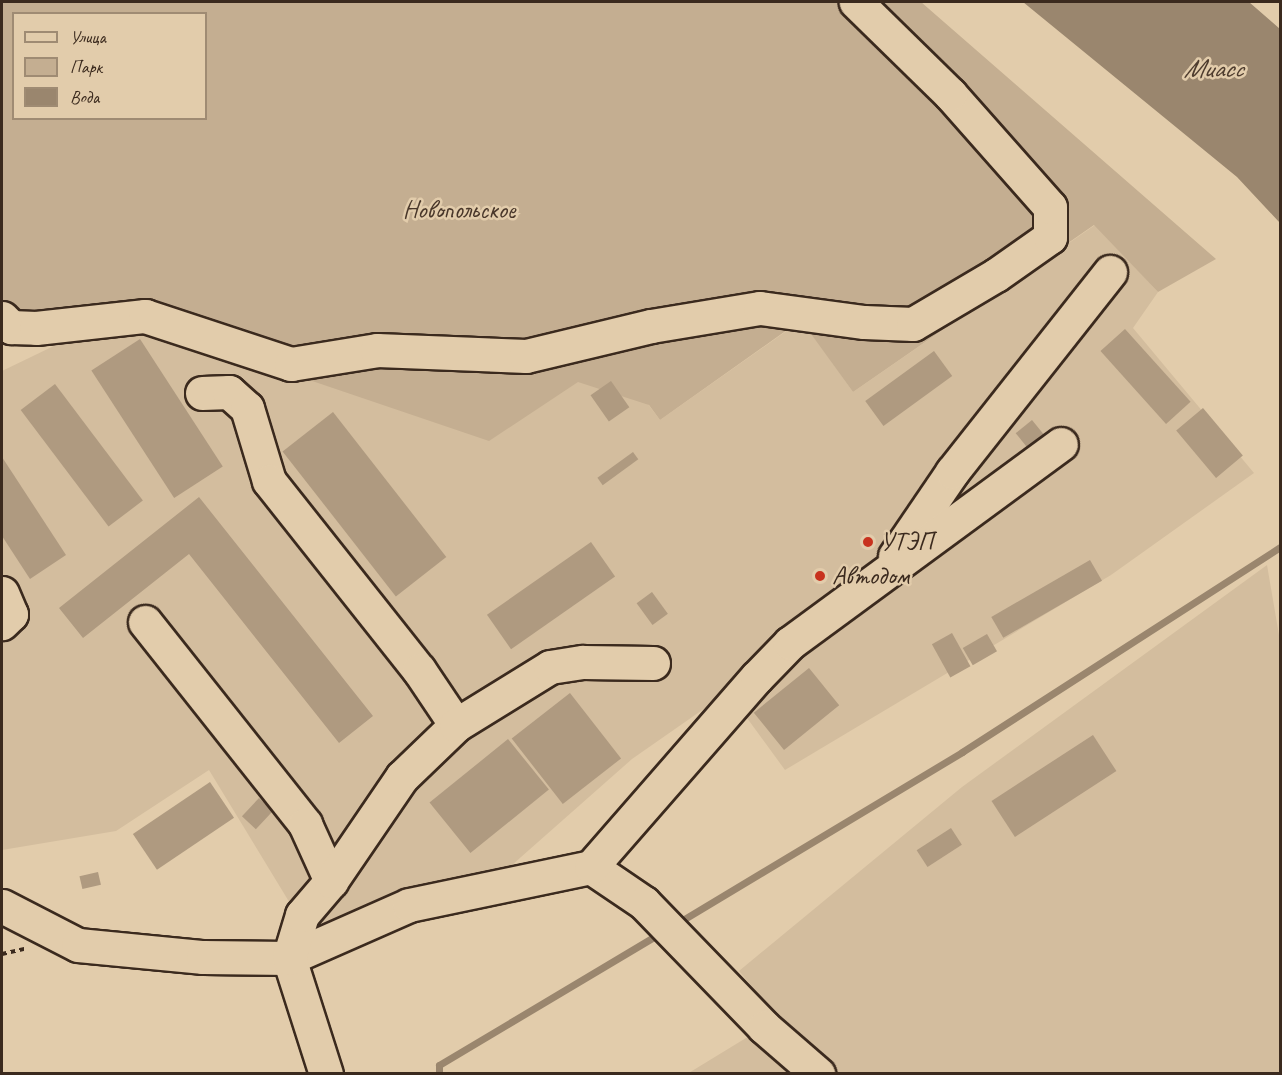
<!DOCTYPE html>
<html>
<head>
<meta charset="utf-8">
<style>
	body { margin:0 }
	#map { position:relative; width:1282px; height:1075px; overflow:hidden; background:#e2ccab; font-family:Caveat,sans-serif }
	div>[style] { position:absolute }
	[style*='--x'] { left:calc(var(--x)*1px); top:calc(var(--y)*1px); width:calc(var(--w)*1px); rotate:calc(var(--a)*1deg) }
	.built>* { inset:0; background:#d3bd9e }
	.green>* { inset:0; background:#c4ae91 }
	.water>* { inset:0; background:#9a866e }
	.stream>* { height:7px; margin:-3.5px; padding:0 3.5px; transform-origin:3.5px; border-radius:3.5px; background:#9a866e }
	.building>* { inset:0; background:#af9a80; transform-origin:0 0 }
	.path>* { height:4px; margin-top:-2px; transform-origin:0; background:repeating-linear-gradient(90deg,#3b2a1e 0 4.5px,transparent 0 9px) }
	.roads { filter:drop-shadow(2px 0 #3b2a1e) drop-shadow(-2px 0 #3b2a1e) drop-shadow(0 2px #3b2a1e) drop-shadow(0 -2px #3b2a1e) }
	.minor>* { height:33px; margin:-16.5px; padding:0 16.5px; transform-origin:16.5px; border-radius:16.5px; background:#e2ccab }
	.dots>* { width:16px; height:16px; translate:-50% -50%; box-sizing:border-box; border:3px solid #e2ccab; border-radius:50% }
	span { translate:-50% -50%; white-space:nowrap; text-align:center; line-height:1.15; -webkit-text-stroke:5px #e2ccab; paint-order:stroke }
	.park-label { font-size:26px; color:#49372a }
	.poi-label { font-size:26px; color:#3b2a1e }
	.left { translate:0 -50%; text-align:left }
	.water-label { font-size:27px; color:#4e3c2e; font-style:italic }
	.frame { position:absolute; inset:0; border:3px solid #3b2a1e; pointer-events:none }
	.legend { position:absolute; left:12px; top:12px; width:195px; height:108px; box-sizing:border-box; background:#e2ccab; border:2px solid #9f8b73; margin:0; padding:8px 10px; list-style:none; font-size:18px; color:#3b2a1e }
	.legend li { display:flex; align-items:center; gap:12px; height:30px }
	.legend b { width:30px; border:2px solid #9f8b73 }
</style>
</head>
<body>
<div id="map">
	<div class="built">
		<div style="clip-path:polygon(1095px 225px,1158px 292px,1133px 328px,1254px 473px,1111px 575px,785px 770px,728px 692px,632px 759px,512px 865px,305px 928px,209px 770px,116px 831px,2px 850px,2px 371px,118px 315px,614px 359px,660px 420px,802px 320px,853px 392px)"></div>
		<div style="clip-path:polygon(1267px 565px,1280px 641px,1280px 1073px,687px 1074px,764px 1027px,775px 1014px,739px 971px,962px 787px)"></div>
	</div>
	<div class="green">
		<div style="clip-path:polygon(evenodd,2px 2px,921px 2px,1216px 259px,1158px 292px,1094px 225px,853px 392px,801px 320px,660px 420px,649px 405px,578px 382px,489px 441px,118px 315px,24px 321px,2px 301px,2px 2px,14px 14px,206px 14px,206px 118px,14px 118px,14px 14px)"></div>
	</div>
	<div class="water">
		<div style="clip-path:polygon(1023px 2px,1249px 2px,1280px 29px,1280px 223px,1237px 177px)"></div>
	</div>
	<div class="stream">
		<div style="--x:676;--y:924;--w:334;--a:-31"></div>
		<div style="--x:962;--y:752;--w:378;--a:-32.8"></div>
		<div style="--x:439;--y:1074;--w:9;--a:-90"></div>
		<div style="--x:439;--y:1065;--w:260;--a:-30.8"></div>
	</div>
	<div class="building">
		<div style="left:1125px;top:329px;width:98px;height:33px;rotate:48deg"></div>
		<div style="left:140px;top:339px;width:152px;height:58px;rotate:57deg"></div>
		<div style="left:934px;top:351px;width:31px;height:85px;rotate:54deg"></div>
		<div style="left:611px;top:381px;width:32px;height:25px;rotate:55deg"></div>
		<div style="left:55px;top:384px;width:146px;height:43px;rotate:53deg"></div>
		<div style="left:1203px;top:408px;width:62px;height:35px;rotate:50deg"></div>
		<div style="left:333px;top:412px;width:184px;height:64px;rotate:52deg"></div>
		<div style="left:1032px;top:420px;width:19px;height:21px;rotate:51deg"></div>
		<div style="left:633px;top:452px;width:9px;height:44px;rotate:54deg"></div>
		<div style="clip-path:polygon(2px 457px,66px 555px,30px 579px,2px 536px)"></div>
		<div style="clip-path:polygon(199px 497px,373px 716px,339px 743px,189px 554px,83px 638px,59px 608px)"></div>
		<div style="left:591px;top:542px;width:42px;height:127px;rotate:55deg"></div>
		<div style="left:1090px;top:560px;width:24px;height:114px;rotate:60deg"></div>
		<div style="left:652px;top:592px;width:27px;height:19px;rotate:54deg"></div>
		<div style="left:952px;top:633px;width:38px;height:23px;rotate:61deg"></div>
		<div style="left:987px;top:634px;width:20px;height:28px;rotate:60deg"></div>
		<div style="left:809px;top:668px;width:48px;height:71px;rotate:51deg"></div>
		<div style="left:570px;top:693px;width:83px;height:74px;rotate:52deg"></div>
		<div style="left:1093px;top:735px;width:43px;height:121px;rotate:57deg"></div>
		<div style="left:508px;top:739px;width:65px;height:101px;rotate:51deg"></div>
		<div style="left:210px;top:782px;width:43px;height:93px;rotate:56deg"></div>
		<div style="left:259px;top:798px;width:19px;height:25px;rotate:43deg"></div>
		<div style="left:951px;top:828px;width:20px;height:41px;rotate:57deg"></div>
		<div style="left:98px;top:872px;width:13px;height:19px;rotate:77deg"></div>
	</div>
	<div class="path">
		<div style="--x:2;--y:954;--w:23;--a:-13"></div>
	</div>
	<div class="roads">
		<div class="minor">
			<div style="--x:2;--y:318;--w:13;--a:45"></div>
			<div style="--x:11;--y:327;--w:25;--a:2"></div>
			<div style="--x:36;--y:328;--w:110;--a:-6.3"></div>
			<div style="--x:145;--y:316;--w:154;--a:18.2"></div>
			<div style="--x:291;--y:364;--w:87;--a:-9.2"></div>
			<div style="--x:377;--y:350;--w:149;--a:2.3"></div>
			<div style="--x:526;--y:356;--w:129;--a:-13.5"></div>
			<div style="--x:651;--y:326;--w:110;--a:-9.4"></div>
			<div style="--x:760;--y:308;--w:105;--a:7.7"></div>
			<div style="--x:864;--y:322;--w:49;--a:2.3"></div>
			<div style="--x:913;--y:324;--w:96;--a:-30.6"></div>
			<div style="--x:996;--y:275;--w:66;--a:-35.1"></div>
			<div style="--x:1050;--y:237;--w:30;--a:-90"></div>
			<div style="--x:1050;--y:207;--w:151;--a:-131.5"></div>
			<div style="--x:950;--y:94;--w:132;--a:-135.6"></div>
			<div style="--x:202;--y:393;--w:27;--a:-2"></div>
			<div style="--x:229;--y:392;--w:24;--a:42"></div>
			<div style="--x:247;--y:408;--w:76;--a:73.2"></div>
			<div style="--x:269;--y:481;--w:241;--a:51.6"></div>
			<div style="--x:419;--y:670;--w:66;--a:56.1"></div>
			<div style="--x:895;--y:556;--w:102;--a:-55.8"></div>
			<div style="--x:952;--y:472;--w:255;--a:-51.7"></div>
			<div style="--x:2;--y:593;--w:23;--a:67"></div>
			<div style="--x:11;--y:614;--w:13;--a:135"></div>
			<div style="--x:145;--y:622;--w:258;--a:51.6"></div>
			<div style="--x:305;--y:824;--w:63;--a:65.5"></div>
			<div style="--x:591;--y:867;--w:64;--a:34.2"></div>
			<div style="--x:644;--y:903;--w:173;--a:45.9"></div>
			<div style="--x:764;--y:1027;--w:72;--a:41"></div>
			<div style="--x:2;--y:906;--w:85;--a:27.2"></div>
			<div style="--x:78;--y:945;--w:126;--a:5.5"></div>
			<div style="--x:203;--y:957;--w:86;--a:0.7"></div>
			<div style="--x:289;--y:958;--w:131;--a:-23.8"></div>
			<div style="--x:409;--y:905;--w:186;--a:-11.8"></div>
			<div style="--x:591;--y:867;--w:252;--a:-48.9"></div>
			<div style="--x:757;--y:677;--w:47;--a:-45.9"></div>
			<div style="--x:790;--y:643;--w:336;--a:-36.3"></div>
			<div style="--x:326;--y:1074;--w:122;--a:-107.7"></div>
			<div style="--x:289;--y:958;--w:45;--a:-73.2"></div>
			<div style="--x:302;--y:915;--w:45;--a:-49.5"></div>
			<div style="--x:331;--y:881;--w:126;--a:-55.7"></div>
			<div style="--x:402;--y:777;--w:75;--a:-43.9"></div>
			<div style="--x:456;--y:725;--w:110;--a:-31.7"></div>
			<div style="--x:550;--y:667;--w:33;--a:-9"></div>
			<div style="--x:583;--y:662;--w:70;--a:0.8"></div>
		</div>
	</div>
	<div class="dots">
		<div style="left:868px;top:542px;background:#c8321e"></div>
		<div style="left:820px;top:576px;background:#c8321e"></div>
	</div>
	<div class="park-label">
		<span style="left:459px;top:210px">Новопольское</span>
	</div>
	<div class="poi-label">
		<span class="left" style="left:880px;top:542px">УТЭП</span>
		<span class="left" style="left:832px;top:576px">Автодом</span>
	</div>
	<div class="water-label">
		<span style="left:1213px;top:69px">Миасс</span>
	</div>
	<div class="frame"></div>
	<ul class="legend">
	<li><b style="height:8px;background:#e2ccab"></b>Улица</li>
	<li><b style="height:16px;background:#c4ae91"></b>Парк</li>
	<li><b style="height:16px;background:#9a866e"></b>Вода</li>
	</ul>
</div>
</body>
</html>
